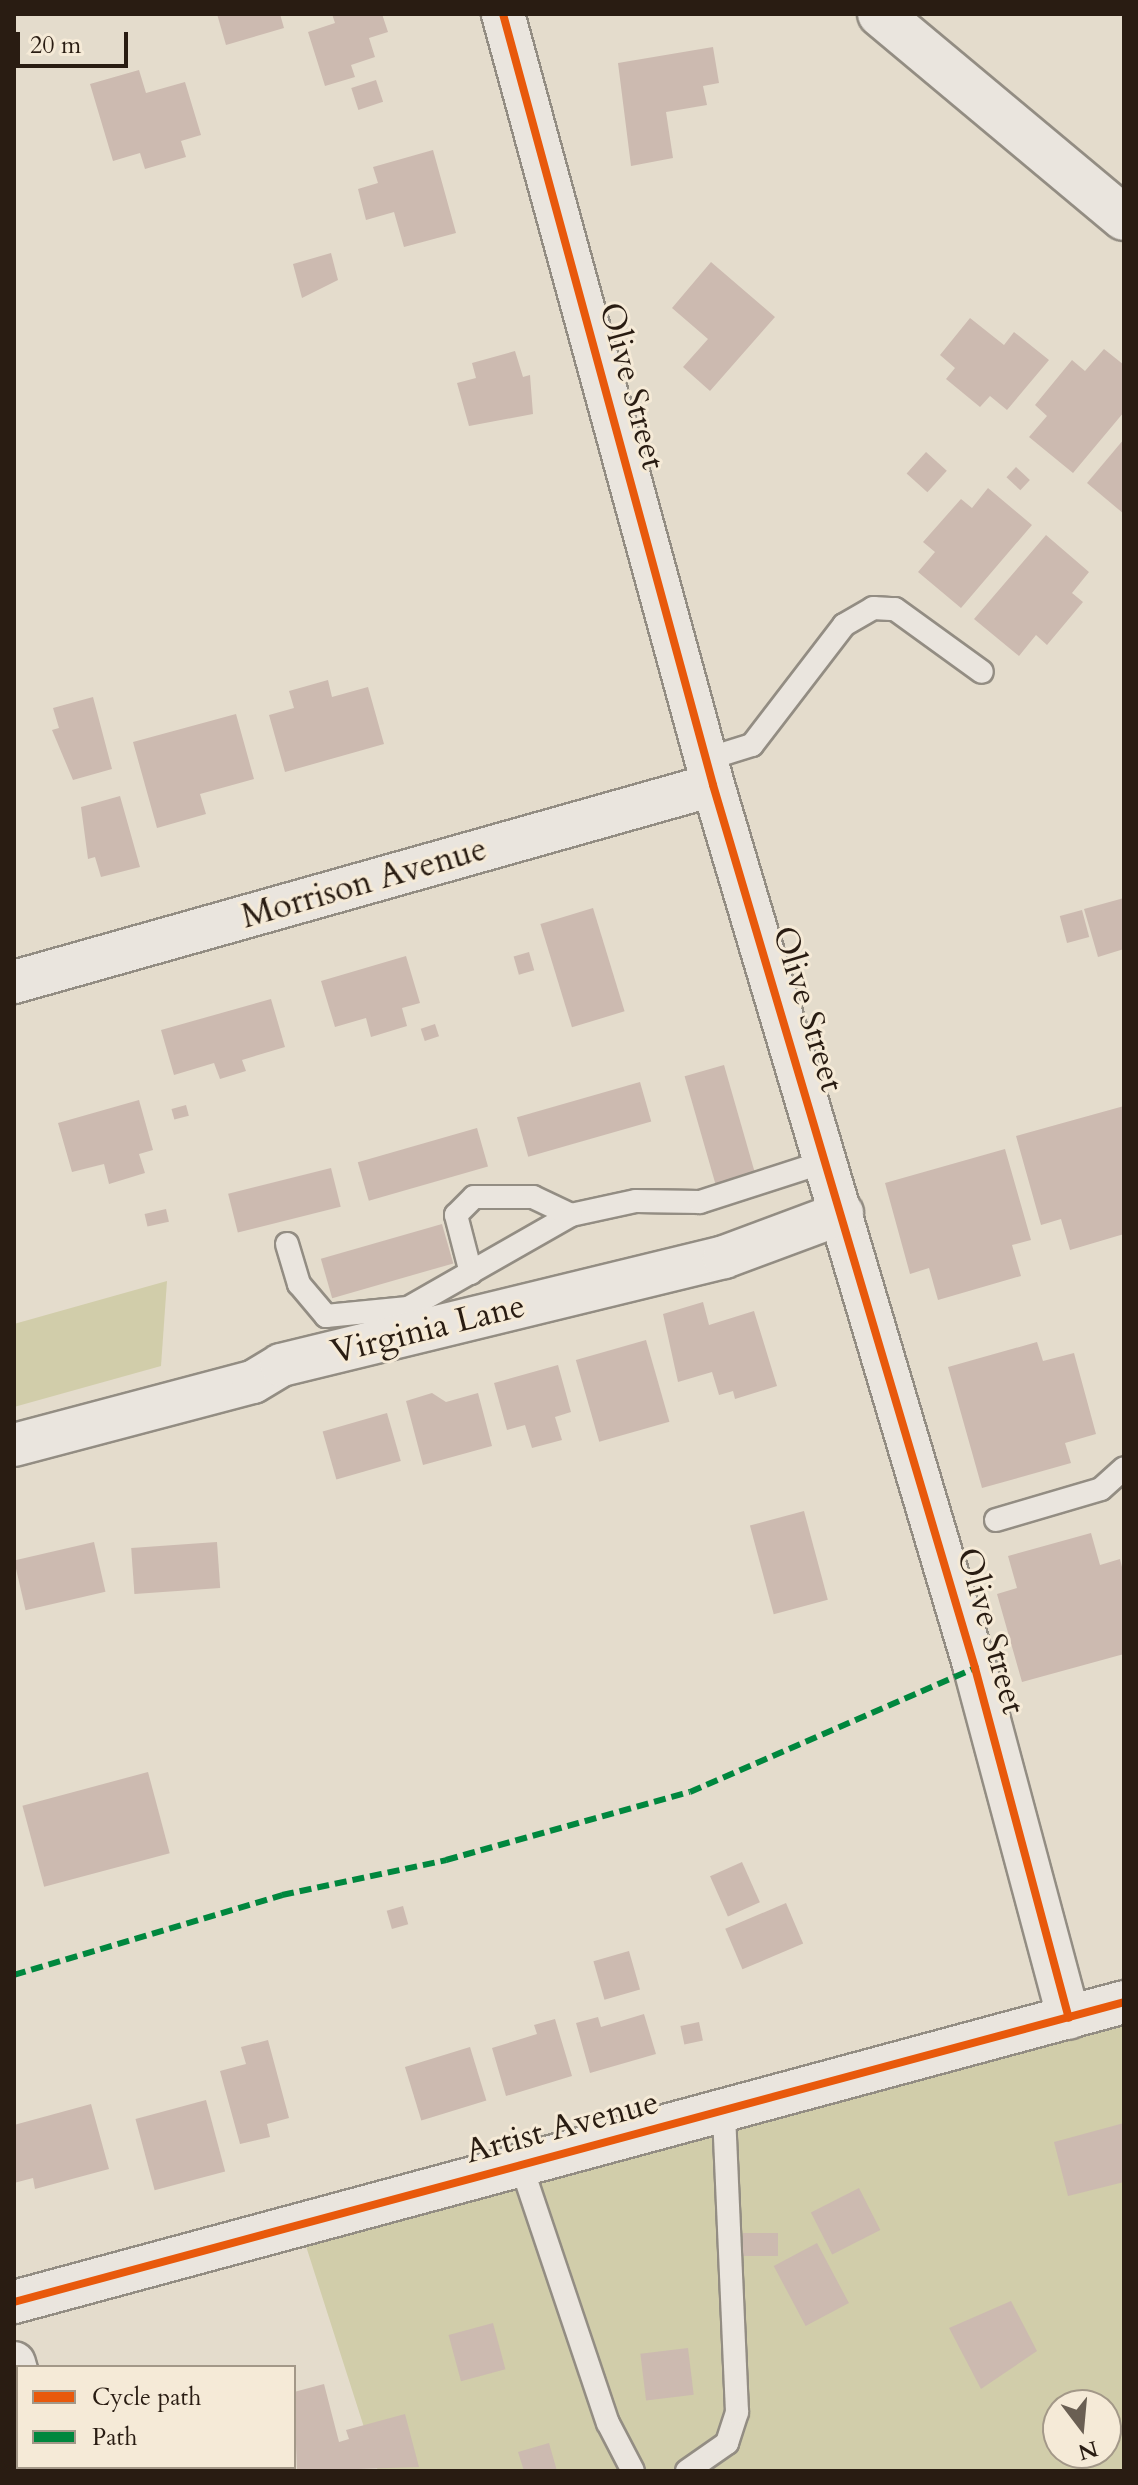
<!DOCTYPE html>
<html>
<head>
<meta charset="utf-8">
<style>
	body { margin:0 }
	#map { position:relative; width:1138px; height:2485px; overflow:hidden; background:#e4dccc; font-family:Cardo,serif }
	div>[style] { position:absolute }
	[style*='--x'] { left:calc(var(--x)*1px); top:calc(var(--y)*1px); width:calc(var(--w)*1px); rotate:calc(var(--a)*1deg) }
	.green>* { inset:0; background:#d1cdaa }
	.building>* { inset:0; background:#ccbab0; transform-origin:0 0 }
	.roads { filter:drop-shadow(2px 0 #938d83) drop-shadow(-2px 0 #938d83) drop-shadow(0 2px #938d83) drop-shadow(0 -2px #938d83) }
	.service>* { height:22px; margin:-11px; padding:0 11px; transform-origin:11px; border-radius:11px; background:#eae5de }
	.minor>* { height:42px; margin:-21px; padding:0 21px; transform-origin:21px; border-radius:21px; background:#eae5de }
	.tertiary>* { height:44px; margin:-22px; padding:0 22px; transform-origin:22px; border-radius:22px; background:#eae5de }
	.quiet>* { height:6px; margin-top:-3px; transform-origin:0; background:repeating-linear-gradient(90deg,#00873e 0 12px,transparent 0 18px) }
	.cycleway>* { height:8px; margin:-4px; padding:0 4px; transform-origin:4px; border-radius:4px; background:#e8590c }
	span { translate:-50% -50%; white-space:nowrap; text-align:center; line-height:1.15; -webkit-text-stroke:6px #f5ead7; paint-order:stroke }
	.street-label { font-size:34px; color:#291c12 }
	.frame { position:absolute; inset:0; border:16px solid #291c12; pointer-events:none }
	.legend { position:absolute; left:16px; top:2365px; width:280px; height:104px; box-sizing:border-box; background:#f5ead7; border:2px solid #a39888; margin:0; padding:10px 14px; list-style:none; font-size:24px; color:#291c12 }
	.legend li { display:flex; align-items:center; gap:16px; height:40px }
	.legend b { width:40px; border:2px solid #a39888 }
	.north { position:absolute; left:1042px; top:2389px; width:80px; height:80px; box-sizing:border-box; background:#f5ead7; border:2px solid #a39888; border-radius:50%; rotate:164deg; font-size:22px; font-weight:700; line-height:32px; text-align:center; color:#291c12 }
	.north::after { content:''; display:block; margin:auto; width:28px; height:36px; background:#6a5f53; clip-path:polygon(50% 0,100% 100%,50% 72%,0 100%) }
	.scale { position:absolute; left:16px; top:32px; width:112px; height:36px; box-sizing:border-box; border:4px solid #291c12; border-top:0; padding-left:10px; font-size:24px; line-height:28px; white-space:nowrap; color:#291c12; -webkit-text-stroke:6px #f5ead7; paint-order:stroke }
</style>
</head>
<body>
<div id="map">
	<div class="green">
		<div style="clip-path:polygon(167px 1281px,161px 1366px,14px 1407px,14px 1324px)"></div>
		<div style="clip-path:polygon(evenodd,1124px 1994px,1124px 2471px,378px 2471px,305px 2243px,1124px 1994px,1058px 2405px,1106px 2405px,1106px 2453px,1058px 2453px,1058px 2405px)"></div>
	</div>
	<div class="building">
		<div style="clip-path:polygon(217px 14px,280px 14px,284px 28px,226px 45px)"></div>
		<div style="clip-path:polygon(332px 14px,382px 14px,388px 32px,369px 38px,375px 57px,351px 65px,355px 77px,325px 86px,308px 32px,335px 23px)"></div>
		<div style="clip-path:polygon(713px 47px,719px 83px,703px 86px,707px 105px,666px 112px,673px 158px,631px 166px,618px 63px)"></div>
		<div style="clip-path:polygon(139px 70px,146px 93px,185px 82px,201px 135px,181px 141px,186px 157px,145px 169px,140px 153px,113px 161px,90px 84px)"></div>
		<div style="left:376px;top:80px;width:23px;height:26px;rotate:72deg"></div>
		<div style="clip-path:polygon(433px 150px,456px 233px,404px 247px,394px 212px,366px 220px,358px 189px,378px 183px,373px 167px)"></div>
		<div style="clip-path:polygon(331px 253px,338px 280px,302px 298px,293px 264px)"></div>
		<div style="clip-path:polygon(711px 262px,775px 317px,710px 391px,683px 367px,708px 339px,672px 308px)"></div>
		<div style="clip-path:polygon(970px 318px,1004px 345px,1014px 332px,1049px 360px,1007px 410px,990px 396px,980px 407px,946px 379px,955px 368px,940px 355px)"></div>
		<div style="clip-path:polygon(1104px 349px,1124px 365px,1124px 412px,1073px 473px,1029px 437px,1047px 416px,1035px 405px,1072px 360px,1085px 371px)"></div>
		<div style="clip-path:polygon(515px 351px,523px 377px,530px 375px,533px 414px,469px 426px,457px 383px,476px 378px,472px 363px)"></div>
		<div style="clip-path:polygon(1124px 439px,1124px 514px,1087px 483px)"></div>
		<div style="left:926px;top:452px;width:28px;height:29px;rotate:42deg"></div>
		<div style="left:1016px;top:467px;width:19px;height:14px;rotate:43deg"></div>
		<div style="clip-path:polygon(988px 488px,1032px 525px,961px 608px,918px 572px,935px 552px,923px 542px,961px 499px,972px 508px)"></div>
		<div style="clip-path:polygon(1046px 535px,1089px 572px,1072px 593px,1083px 602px,1047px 645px,1036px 635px,1019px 656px,974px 619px)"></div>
		<div style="clip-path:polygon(328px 680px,332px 697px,368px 687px,384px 744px,285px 772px,269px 715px,294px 708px,289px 691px)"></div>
		<div style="clip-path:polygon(93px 697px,112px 769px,73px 780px,52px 730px,59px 728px,53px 708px)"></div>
		<div style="clip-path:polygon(236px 714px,254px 779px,200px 794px,206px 814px,157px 828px,133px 742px)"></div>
		<div style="clip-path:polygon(120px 796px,140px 867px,101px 877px,95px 857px,88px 859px,81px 807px)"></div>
		<div style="clip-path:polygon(1124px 898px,1124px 949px,1098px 957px,1084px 909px)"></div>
		<div style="left:593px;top:908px;width:108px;height:55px;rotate:73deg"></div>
		<div style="left:1082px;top:910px;width:28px;height:23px;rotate:75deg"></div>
		<div style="left:529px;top:952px;width:19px;height:16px;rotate:74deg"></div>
		<div style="clip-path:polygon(406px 956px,420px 1003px,402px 1008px,407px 1026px,371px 1037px,366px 1018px,335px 1027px,321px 981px)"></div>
		<div style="clip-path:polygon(271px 999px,285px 1047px,242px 1060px,246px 1071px,220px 1079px,214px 1063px,174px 1075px,161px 1030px)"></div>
		<div style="left:435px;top:1024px;width:13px;height:15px;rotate:72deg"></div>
		<div style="left:724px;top:1065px;width:118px;height:41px;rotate:74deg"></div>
		<div style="left:640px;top:1082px;width:41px;height:128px;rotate:74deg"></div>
		<div style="clip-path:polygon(139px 1100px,153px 1150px,139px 1154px,145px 1173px,109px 1184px,104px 1164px,72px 1172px,58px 1123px)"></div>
		<div style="left:186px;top:1105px;width:11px;height:15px;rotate:75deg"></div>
		<div style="clip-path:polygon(1124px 1106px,1124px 1234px,1070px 1250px,1061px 1219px,1041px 1225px,1016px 1136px)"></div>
		<div style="left:477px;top:1128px;width:40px;height:124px;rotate:74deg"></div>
		<div style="clip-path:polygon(1005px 1149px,1031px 1240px,1012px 1245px,1021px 1276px,938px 1300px,929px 1268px,910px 1274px,885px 1183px)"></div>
		<div style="left:331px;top:1168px;width:40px;height:106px;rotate:76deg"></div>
		<div style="left:166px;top:1209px;width:13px;height:22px;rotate:77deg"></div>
		<div style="left:442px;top:1224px;width:41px;height:126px;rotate:74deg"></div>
		<div style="clip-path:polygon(703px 1302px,709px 1325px,754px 1311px,777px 1386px,735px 1399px,733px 1391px,719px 1395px,712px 1372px,678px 1382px,663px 1314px)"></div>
		<div style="left:646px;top:1340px;width:85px;height:73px;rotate:74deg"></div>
		<div style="clip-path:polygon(1037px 1342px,1043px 1361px,1074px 1353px,1096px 1434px,1065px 1443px,1071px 1463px,982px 1488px,948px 1367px)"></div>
		<div style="clip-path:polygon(558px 1365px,571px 1412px,555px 1417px,562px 1440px,532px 1448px,525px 1425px,507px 1430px,494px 1383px)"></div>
		<div style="clip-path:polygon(432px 1393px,446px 1402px,478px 1393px,492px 1446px,423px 1465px,406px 1401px)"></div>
		<div style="left:387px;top:1413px;width:50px;height:67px;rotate:74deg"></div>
		<div style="left:804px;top:1511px;width:92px;height:56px;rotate:75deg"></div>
		<div style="clip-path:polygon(1091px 1533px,1100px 1565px,1120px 1559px,1124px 1575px,1124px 1654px,1022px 1682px,997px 1594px,1017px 1588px,1008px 1556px)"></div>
		<div style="left:94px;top:1542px;width:51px;height:82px;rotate:77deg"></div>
		<div style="left:217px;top:1542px;width:46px;height:86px;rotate:86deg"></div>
		<div style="left:148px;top:1772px;width:84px;height:130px;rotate:75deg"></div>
		<div style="left:742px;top:1862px;width:44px;height:35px;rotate:66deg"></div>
		<div style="left:786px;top:1903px;width:44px;height:66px;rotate:67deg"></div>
		<div style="left:403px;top:1906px;width:19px;height:17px;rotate:74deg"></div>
		<div style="left:629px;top:1951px;width:40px;height:37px;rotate:74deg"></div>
		<div style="clip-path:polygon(644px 2014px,656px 2054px,590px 2073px,576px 2023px,598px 2017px,601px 2027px)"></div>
		<div style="clip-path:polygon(555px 2019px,572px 2076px,506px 2096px,492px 2048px,537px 2034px,534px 2025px)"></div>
		<div style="left:699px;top:2022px;width:19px;height:19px;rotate:78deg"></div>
		<div style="clip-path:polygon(268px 2040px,289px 2118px,267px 2124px,270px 2137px,240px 2144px,220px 2071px,246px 2064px,241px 2047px)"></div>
		<div style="left:470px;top:2047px;width:56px;height:68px;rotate:73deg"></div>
		<div style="left:206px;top:2100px;width:74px;height:73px;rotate:75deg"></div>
		<div style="clip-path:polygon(91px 2104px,109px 2169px,35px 2189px,33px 2178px,14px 2183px,14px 2125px)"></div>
		<div style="clip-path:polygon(1124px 2123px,1124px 2182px,1068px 2196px,1054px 2142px)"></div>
		<div style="left:859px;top:2188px;width:47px;height:54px;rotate:63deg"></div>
		<div style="left:743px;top:2233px;width:35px;height:23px"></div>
		<div style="left:817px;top:2243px;width:68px;height:49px;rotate:62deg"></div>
		<div style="clip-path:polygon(1011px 2301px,1037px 2351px,981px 2389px,949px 2328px)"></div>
		<div style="left:493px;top:2323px;width:48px;height:46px;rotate:75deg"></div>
		<div style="left:688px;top:2348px;width:47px;height:48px;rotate:83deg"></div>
		<div style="clip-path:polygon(324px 2384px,339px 2442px,349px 2439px,346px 2430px,405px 2414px,419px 2467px,297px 2471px,294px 2392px)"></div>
		<div style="clip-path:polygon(549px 2443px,557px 2471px,524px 2471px,518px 2452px)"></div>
		<div style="left:138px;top:2467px;width:70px;height:4px"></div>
	</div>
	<div class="roads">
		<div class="service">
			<div style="--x:707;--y:759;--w:47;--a:-17.3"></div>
			<div style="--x:752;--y:745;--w:151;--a:-52.5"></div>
			<div style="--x:844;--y:625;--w:34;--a:-30"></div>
			<div style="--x:873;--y:608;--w:22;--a:3"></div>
			<div style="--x:895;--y:609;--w:107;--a:35.9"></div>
			<div style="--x:287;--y:1244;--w:42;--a:73.3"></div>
			<div style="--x:299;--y:1284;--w:42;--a:49.8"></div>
			<div style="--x:326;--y:1316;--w:82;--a:-5.6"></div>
			<div style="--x:408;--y:1308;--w:188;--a:-29.7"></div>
			<div style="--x:571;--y:1215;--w:66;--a:-12.2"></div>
			<div style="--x:636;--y:1201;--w:64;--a:0.9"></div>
			<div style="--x:700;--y:1202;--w:133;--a:-17.9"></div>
			<div style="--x:471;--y:1273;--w:60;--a:-104.5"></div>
			<div style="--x:456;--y:1215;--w:25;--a:-45"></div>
			<div style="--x:474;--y:1197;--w:59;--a:0"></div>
			<div style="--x:533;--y:1197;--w:42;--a:25.3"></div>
			<div style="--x:996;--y:1520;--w:109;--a:-16.4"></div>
			<div style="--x:1101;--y:1489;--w:31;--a:-42"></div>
			<div style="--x:521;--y:2165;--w:272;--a:71.4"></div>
			<div style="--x:608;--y:2423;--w:54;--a:62.5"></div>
			<div style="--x:687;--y:2471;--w:49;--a:-35"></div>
			<div style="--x:727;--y:2443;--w:33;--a:-72"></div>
			<div style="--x:737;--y:2412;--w:302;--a:-92.5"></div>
		</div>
		<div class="minor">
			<div style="--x:503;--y:14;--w:799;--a:74.76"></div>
			<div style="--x:713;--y:785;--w:921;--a:73.47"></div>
			<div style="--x:975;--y:1668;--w:362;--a:75"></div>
			<div style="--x:14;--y:982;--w:726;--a:-15.74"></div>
			<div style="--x:14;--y:1445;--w:247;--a:-14.8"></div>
			<div style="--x:253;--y:1382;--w:33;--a:-31"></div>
			<div style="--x:281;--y:1365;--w:456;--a:-13.7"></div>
			<div style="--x:724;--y:1257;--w:126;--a:-20.4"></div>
			<div style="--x:14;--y:2302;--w:1150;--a:-15.12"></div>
			<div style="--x:14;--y:2363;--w:15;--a:74"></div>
			<div style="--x:44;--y:2467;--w:4;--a:76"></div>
		</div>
		<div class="tertiary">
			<div style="--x:880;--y:14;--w:318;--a:39.9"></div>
		</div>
	</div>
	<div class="quiet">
		<div style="--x:14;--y:1975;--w:280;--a:-16.6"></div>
		<div style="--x:282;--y:1895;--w:168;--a:-12"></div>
		<div style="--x:446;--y:1860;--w:253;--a:-15.6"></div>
		<div style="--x:690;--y:1792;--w:311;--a:-23.5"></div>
	</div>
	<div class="cycleway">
		<div style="--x:503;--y:14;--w:799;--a:74.76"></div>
		<div style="--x:713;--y:785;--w:921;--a:73.47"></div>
		<div style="--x:975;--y:1668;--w:362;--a:75"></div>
		<div style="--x:14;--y:2302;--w:1150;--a:-15.12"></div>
	</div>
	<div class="street-label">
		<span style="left:632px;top:386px;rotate:75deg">Olive Street</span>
		<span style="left:364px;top:883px;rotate:-16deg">Morrison Avenue</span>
		<span style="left:808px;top:1009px;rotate:73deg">Olive Street</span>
		<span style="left:428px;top:1329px;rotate:-14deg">Virginia Lane</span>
		<span style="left:991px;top:1631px;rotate:74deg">Olive Street</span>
		<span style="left:562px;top:2127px;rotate:-15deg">Artist Avenue</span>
	</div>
	<div class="frame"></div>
	<ul class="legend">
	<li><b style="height:10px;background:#e8590c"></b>Cycle path</li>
	<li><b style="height:10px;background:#00873e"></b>Path</li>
	</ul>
	<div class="north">N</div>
	<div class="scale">20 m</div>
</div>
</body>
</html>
